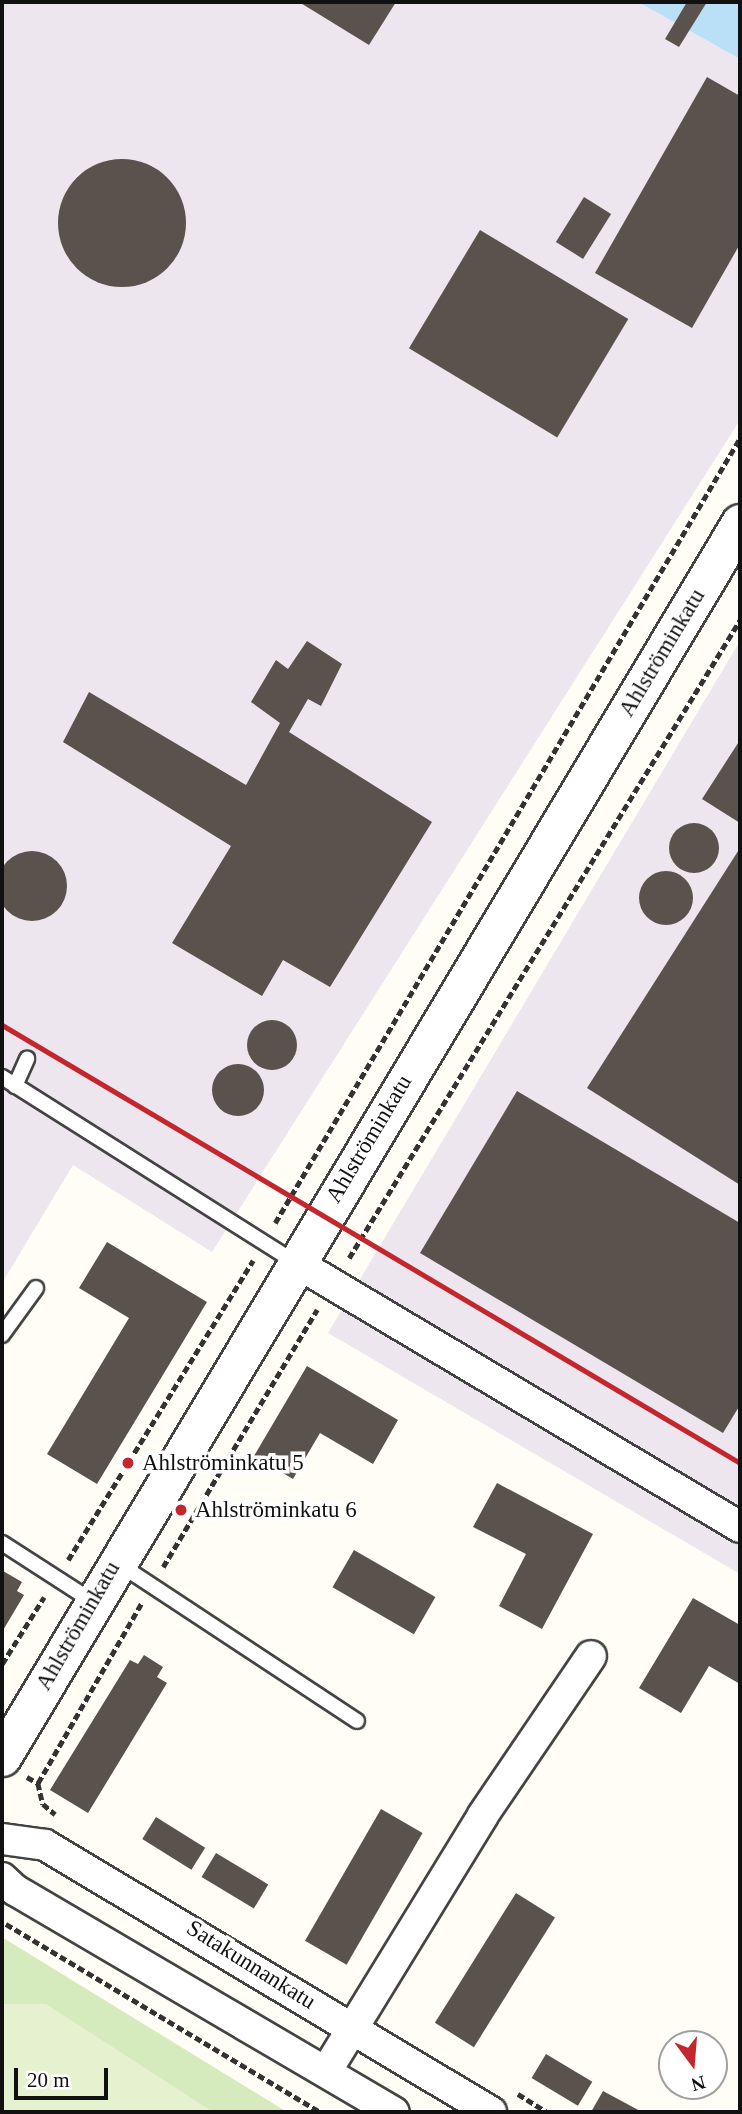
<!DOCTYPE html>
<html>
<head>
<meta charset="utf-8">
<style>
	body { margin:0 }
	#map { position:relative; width:742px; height:2114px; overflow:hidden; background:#fffdf5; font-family:"Times New Roman",serif }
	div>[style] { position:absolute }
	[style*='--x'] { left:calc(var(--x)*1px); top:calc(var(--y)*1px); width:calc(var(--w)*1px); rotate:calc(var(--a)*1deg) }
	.industrial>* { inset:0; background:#eee6ef }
	.green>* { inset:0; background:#d5ebbd }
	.pitch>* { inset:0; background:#e6f2cf }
	.water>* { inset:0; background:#b9e0f7 }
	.building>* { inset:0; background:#5a524d; transform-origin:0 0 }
	.round { border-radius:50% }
	.path>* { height:4.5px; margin-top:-2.25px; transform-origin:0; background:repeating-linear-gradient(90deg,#333 0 7px,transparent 0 10.5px) }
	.roads { filter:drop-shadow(2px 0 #444) drop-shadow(-2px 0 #444) drop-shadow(0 2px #444) drop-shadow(0 -2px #444) }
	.service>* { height:14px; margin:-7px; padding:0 7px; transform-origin:7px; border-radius:7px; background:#fff }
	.minor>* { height:30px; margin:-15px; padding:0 15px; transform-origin:15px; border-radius:15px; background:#fff }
	.tertiary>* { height:37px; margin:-18.5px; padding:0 18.5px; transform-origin:18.5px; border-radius:18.5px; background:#fff }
	.rail>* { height:5px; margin:-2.5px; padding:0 2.5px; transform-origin:2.5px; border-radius:2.5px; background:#c4262e }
	.dots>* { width:19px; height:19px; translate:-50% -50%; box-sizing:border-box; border:4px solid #fff; border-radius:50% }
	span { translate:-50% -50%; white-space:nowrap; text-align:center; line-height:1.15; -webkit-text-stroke:7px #fff; paint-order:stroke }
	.street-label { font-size:23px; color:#111 }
	.poi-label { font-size:23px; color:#111 }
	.left { translate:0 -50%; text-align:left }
	.frame { position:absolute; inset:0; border:4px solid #111; pointer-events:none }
	.north { position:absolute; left:658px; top:2030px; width:70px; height:70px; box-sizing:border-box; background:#fff; border:2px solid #a0a0a0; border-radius:50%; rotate:164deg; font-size:19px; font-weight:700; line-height:28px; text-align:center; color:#111 }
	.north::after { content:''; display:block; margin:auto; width:24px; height:32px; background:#c4262e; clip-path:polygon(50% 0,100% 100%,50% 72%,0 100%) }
	.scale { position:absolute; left:14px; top:2068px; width:94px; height:32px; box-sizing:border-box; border:4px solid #111; border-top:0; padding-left:9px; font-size:21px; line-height:24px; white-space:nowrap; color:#111; -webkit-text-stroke:5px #fff; paint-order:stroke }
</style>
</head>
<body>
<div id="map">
	<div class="industrial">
		<div style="clip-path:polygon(2px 2px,638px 2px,740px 59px,740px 420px,212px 1252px,73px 1165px,2px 1283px)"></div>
		<div style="clip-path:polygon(740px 641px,740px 1574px,328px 1333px)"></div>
	</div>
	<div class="green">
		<div style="clip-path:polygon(2px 1939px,5px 1939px,287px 2112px,2px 2112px)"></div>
	</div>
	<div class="pitch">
		<div style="clip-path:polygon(2px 2004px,46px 2004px,213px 2112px,2px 2112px)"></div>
	</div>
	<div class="water">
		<div style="clip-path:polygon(638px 2px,740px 2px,740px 59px)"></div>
	</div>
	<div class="building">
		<div style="clip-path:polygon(299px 2px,396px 2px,369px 45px)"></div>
		<div style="clip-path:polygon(687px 2px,707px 2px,679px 47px,665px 39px)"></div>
		<div style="clip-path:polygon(707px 77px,740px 96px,740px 244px,692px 328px,595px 273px)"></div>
		<div class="round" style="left:58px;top:159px;width:128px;height:128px"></div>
		<div style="left:584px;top:197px;width:32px;height:53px;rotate:32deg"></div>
		<div style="left:480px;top:230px;width:173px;height:138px;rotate:31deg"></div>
		<div style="clip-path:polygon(307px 641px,342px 664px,321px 706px,308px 699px,289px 732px,432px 822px,330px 987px,283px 960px,262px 996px,172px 943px,231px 846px,63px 742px,89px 692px,246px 785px,280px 723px,251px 702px,276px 660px,288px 669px)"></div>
		<div style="clip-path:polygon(740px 740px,740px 823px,702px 799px)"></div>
		<div class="round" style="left:669px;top:823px;width:50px;height:50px"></div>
		<div style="clip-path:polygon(740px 848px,740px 1185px,587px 1088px)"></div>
		<div class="round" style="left:-3px;top:851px;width:70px;height:70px"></div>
		<div class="round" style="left:639px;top:871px;width:54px;height:54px"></div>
		<div class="round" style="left:247px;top:1020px;width:50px;height:50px"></div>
		<div class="round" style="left:212px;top:1064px;width:52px;height:52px"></div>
		<div style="clip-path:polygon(517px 1091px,740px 1223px,740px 1405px,723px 1433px,420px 1253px)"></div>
		<div style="clip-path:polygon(107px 1242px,207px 1302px,97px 1484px,47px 1454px,129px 1318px,79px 1288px)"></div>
		<div style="clip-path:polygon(307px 1366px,398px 1420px,373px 1464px,320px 1433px,293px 1479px,254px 1456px)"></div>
		<div style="clip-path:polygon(497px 1483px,593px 1534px,542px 1629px,499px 1606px,526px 1554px,473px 1527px)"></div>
		<div style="left:354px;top:1550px;width:94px;height:43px;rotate:30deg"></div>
		<div style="clip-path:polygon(3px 1571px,22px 1582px,17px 1591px,24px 1595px,2px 1632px)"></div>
		<div style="clip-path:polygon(693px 1598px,740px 1625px,740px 1684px,709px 1666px,681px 1713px,639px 1688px)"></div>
		<div style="clip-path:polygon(144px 1655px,163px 1667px,157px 1677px,167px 1683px,88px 1813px,50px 1790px,130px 1660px,138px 1664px)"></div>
		<div style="left:381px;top:1809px;width:48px;height:152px;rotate:30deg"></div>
		<div style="left:156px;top:1817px;width:58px;height:26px;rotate:32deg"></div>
		<div style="left:216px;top:1853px;width:61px;height:28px;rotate:31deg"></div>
		<div style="left:516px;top:1893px;width:46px;height:153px;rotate:32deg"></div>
		<div style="left:546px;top:2054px;width:54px;height:28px;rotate:31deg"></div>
		<div style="clip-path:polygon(603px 2091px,642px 2112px,591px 2112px)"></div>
	</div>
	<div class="path">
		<div style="--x:275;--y:1223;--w:912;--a:-59.36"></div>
		<div style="--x:349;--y:1258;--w:748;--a:-58.5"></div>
		<div style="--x:68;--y:1560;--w:352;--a:-58.3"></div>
		<div style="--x:163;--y:1567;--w:300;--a:-59.1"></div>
		<div style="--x:2;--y:1664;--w:79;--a:-57.9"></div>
		<div style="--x:27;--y:1777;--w:13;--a:29"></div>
		<div style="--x:38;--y:1783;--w:22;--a:77"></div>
		<div style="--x:43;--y:1804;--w:16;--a:40"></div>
		<div style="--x:38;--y:1783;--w:207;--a:-60.1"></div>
		<div style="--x:6;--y:1924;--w:366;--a:30.9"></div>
		<div style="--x:518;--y:2094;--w:34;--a:32"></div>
	</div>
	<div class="roads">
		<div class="service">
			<div style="--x:2;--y:1077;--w:347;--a:32.3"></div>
			<div style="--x:15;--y:1086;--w:30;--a:-66"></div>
			<div style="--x:2;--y:1335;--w:58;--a:-54.1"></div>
			<div style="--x:2;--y:1543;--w:107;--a:32.8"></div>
			<div style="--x:119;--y:1564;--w:285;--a:33.4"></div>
		</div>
		<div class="minor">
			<div style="--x:295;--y:1262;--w:518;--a:30.77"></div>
			<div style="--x:2;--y:1839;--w:43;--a:7.9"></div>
			<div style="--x:45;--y:1845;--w:520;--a:30.91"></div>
			<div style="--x:2;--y:1878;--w:18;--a:43"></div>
			<div style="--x:15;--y:1890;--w:439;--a:30.4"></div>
			<div style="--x:327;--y:2070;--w:299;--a:-58.5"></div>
			<div style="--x:483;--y:1815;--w:192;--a:-55.8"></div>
		</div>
		<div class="tertiary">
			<div style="--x:2;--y:1757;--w:1438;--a:-59.12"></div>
		</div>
	</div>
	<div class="rail">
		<div style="--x:2;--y:1025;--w:858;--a:30.69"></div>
	</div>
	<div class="dots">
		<div style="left:128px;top:1463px;background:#c4262e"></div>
		<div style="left:181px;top:1510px;background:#c4262e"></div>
	</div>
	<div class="street-label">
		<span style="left:662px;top:653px;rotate:-59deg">Ahlströminkatu</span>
		<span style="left:369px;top:1139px;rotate:-59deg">Ahlströminkatu</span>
		<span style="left:78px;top:1626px;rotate:-60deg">Ahlströminkatu</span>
		<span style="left:251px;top:1965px;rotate:32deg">Satakunnankatu</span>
	</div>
	<div class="poi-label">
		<span class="left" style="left:142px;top:1463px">Ahlströminkatu 5</span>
		<span class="left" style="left:195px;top:1510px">Ahlströminkatu 6</span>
	</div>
	<div class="frame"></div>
	<div class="north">N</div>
	<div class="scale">20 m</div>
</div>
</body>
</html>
